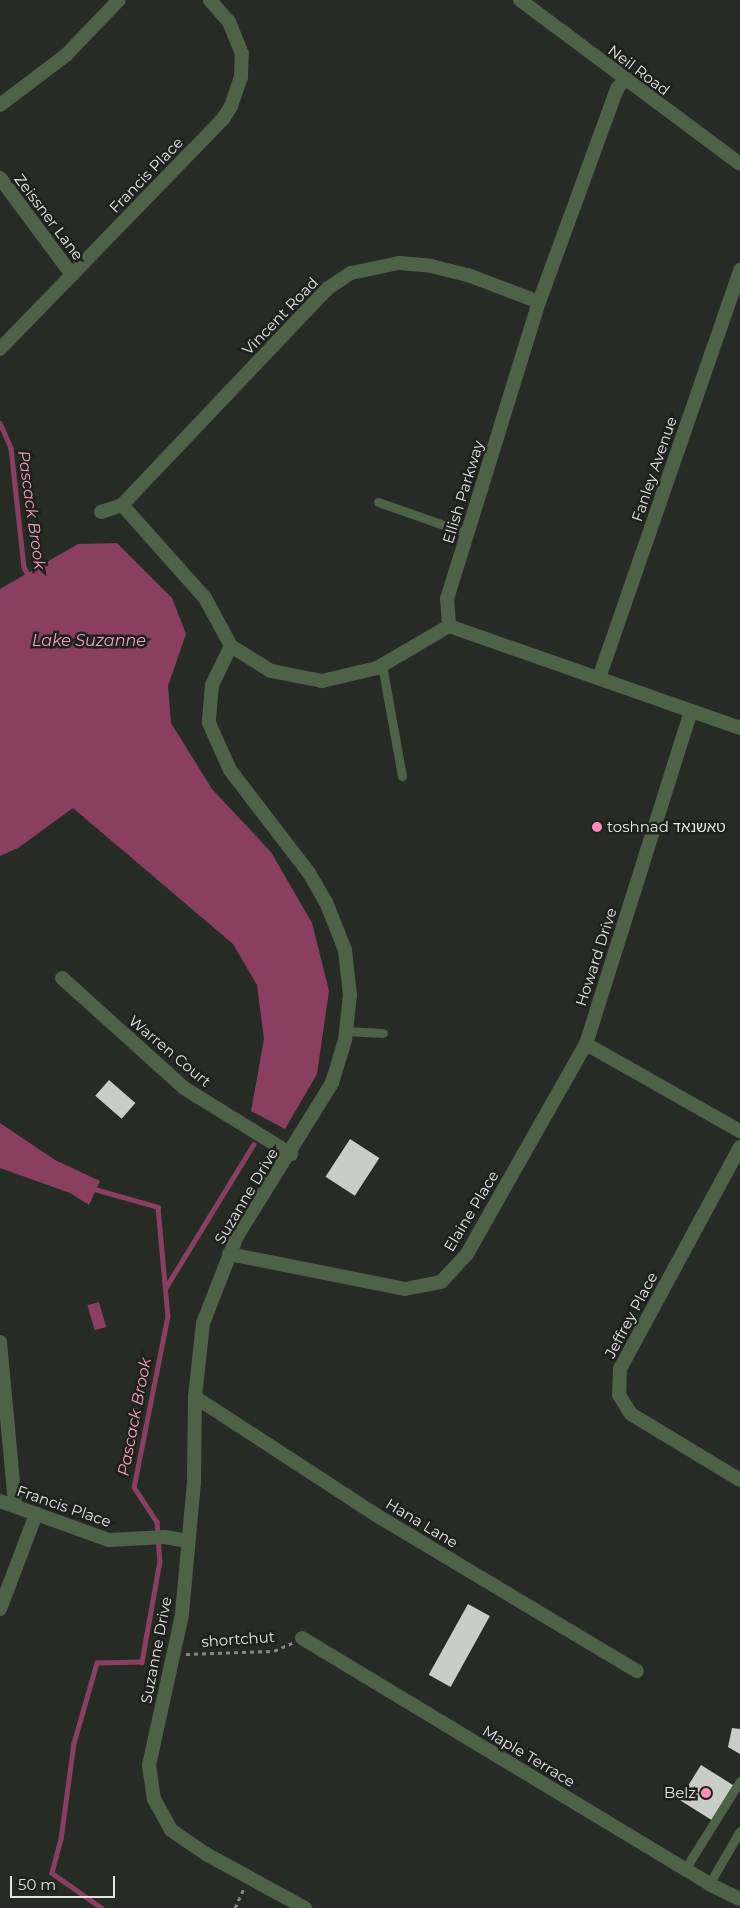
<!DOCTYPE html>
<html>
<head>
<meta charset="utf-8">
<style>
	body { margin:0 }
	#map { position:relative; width:740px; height:1908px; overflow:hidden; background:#272b26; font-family:Montserrat,"Noto Sans Hebrew",sans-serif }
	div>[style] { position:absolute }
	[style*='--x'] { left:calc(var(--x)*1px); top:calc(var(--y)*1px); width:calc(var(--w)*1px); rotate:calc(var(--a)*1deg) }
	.water>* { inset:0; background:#8b3f60; transform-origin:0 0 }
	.stream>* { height:4.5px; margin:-2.25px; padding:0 2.25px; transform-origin:2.25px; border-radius:2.25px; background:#8b3f60 }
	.building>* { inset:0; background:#c9cdc7; transform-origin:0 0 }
	.path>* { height:2.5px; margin-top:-1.25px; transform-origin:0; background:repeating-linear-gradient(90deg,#858884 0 4px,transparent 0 8px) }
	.service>* { height:9px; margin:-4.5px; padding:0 4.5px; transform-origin:4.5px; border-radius:4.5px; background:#4e6247 }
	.minor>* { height:14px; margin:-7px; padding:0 7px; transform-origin:7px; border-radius:7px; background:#4e6247 }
	.dots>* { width:14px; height:14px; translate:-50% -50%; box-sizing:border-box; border:2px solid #1e211d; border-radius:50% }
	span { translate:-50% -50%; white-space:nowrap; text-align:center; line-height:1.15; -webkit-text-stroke:5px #1e211d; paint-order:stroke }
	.street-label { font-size:15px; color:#e3e5e2 }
	.poi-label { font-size:15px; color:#e3e5e2 }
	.left { translate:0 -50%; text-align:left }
	.right { translate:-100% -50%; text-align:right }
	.water-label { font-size:16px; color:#f8a0c2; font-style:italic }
	.scale { position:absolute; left:10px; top:1876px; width:105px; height:22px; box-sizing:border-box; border:2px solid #e3e5e2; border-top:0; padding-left:6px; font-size:15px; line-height:18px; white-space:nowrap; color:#e3e5e2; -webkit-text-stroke:4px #1e211d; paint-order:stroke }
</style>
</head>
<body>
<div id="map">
	<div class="water">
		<div style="clip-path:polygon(117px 543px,172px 598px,186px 634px,168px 686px,171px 723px,212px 789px,271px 852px,312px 923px,329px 991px,317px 1074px,285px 1129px,251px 1111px,264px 1039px,257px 985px,233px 944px,73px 808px,18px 848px,0 856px,0 589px,78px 544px)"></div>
		<div style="clip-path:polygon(0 1123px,55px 1160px,100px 1181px,89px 1205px,70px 1193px,0 1168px)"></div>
		<div style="left:99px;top:1302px;width:26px;height:12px;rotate:74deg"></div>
	</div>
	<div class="stream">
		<div style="--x:0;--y:423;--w:27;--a:66"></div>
		<div style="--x:11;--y:448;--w:120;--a:83.8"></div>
		<div style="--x:24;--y:567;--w:11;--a:63"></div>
		<div style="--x:91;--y:1188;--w:70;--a:15.8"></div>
		<div style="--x:158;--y:1207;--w:109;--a:84.8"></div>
		<div style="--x:168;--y:1316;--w:174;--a:101.2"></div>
		<div style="--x:134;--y:1487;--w:42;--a:56.7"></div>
		<div style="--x:157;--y:1522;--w:39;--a:86"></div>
		<div style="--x:160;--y:1561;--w:103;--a:100.1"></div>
		<div style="--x:142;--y:1662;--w:45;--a:178.7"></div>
		<div style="--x:97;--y:1663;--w:83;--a:106"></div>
		<div style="--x:74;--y:1743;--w:97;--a:97.7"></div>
		<div style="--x:61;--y:1839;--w:35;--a:105"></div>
		<div style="--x:52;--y:1873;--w:61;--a:35"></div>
		<div style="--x:166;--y:1287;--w:167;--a:-58.5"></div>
	</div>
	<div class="building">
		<div style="left:109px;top:1080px;width:35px;height:21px;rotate:41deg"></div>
		<div style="left:350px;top:1139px;width:35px;height:45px;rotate:33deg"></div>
		<div style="left:468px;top:1604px;width:25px;height:81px;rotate:29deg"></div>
		<div style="clip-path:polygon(732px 1728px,740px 1729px,740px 1754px,728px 1747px)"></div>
		<div style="left:701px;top:1765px;width:38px;height:41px;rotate:32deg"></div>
	</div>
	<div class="path">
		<div style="--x:186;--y:1654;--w:88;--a:-2"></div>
		<div style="--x:274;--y:1651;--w:20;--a:-24"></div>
		<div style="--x:235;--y:1908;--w:20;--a:-66"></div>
	</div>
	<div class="service">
		<div style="--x:378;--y:502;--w:94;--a:19.2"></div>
		<div style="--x:382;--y:665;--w:113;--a:79.8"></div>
		<div style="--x:346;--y:1031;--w:37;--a:3"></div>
		<div style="--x:685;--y:1869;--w:104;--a:-58"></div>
		<div style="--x:709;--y:1884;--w:61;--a:-59.7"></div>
	</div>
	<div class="minor">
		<div style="--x:520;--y:0;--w:274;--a:36.7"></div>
		<div style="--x:0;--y:105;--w:83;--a:-37.1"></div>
		<div style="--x:66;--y:55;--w:76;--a:-46.1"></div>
		<div style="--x:0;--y:178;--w:121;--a:53.4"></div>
		<div style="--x:0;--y:349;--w:320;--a:-45.9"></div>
		<div style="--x:223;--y:119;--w:15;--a:-58"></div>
		<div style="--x:231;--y:106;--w:31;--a:-71"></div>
		<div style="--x:241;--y:77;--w:23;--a:-88"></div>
		<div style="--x:242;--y:54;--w:35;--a:-112"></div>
		<div style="--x:229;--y:22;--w:29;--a:-131"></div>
		<div style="--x:101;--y:512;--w:22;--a:-18"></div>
		<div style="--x:449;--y:626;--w:83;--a:149.7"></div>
		<div style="--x:377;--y:668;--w:57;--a:166.7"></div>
		<div style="--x:322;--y:681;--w:52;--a:-168.9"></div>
		<div style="--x:271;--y:671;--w:47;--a:-148"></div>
		<div style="--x:231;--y:646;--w:55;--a:-118.4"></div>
		<div style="--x:205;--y:598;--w:125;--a:-131.7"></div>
		<div style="--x:122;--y:505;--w:298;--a:-46.5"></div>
		<div style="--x:327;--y:289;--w:29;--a:-34"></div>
		<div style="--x:351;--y:273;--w:49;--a:-11.8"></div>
		<div style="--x:399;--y:263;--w:32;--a:5"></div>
		<div style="--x:431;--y:266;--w:38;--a:14"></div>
		<div style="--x:468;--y:275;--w:76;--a:20.8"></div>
		<div style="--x:449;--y:626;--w:27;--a:-94"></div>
		<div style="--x:447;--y:599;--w:311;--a:-72.8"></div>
		<div style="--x:539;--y:302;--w:227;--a:-69.9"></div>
		<div style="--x:617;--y:89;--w:11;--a:-52"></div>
		<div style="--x:449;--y:626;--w:308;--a:19.3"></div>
		<div style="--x:231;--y:646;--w:43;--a:116"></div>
		<div style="--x:212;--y:685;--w:38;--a:95"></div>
		<div style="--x:209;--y:723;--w:51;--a:65.9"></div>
		<div style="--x:230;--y:770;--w:130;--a:52.5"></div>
		<div style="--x:309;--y:873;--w:34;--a:60"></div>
		<div style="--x:326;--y:902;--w:52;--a:68.4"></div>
		<div style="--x:345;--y:950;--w:45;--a:83.7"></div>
		<div style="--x:350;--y:995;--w:45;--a:96.3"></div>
		<div style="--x:345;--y:1040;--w:45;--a:106.8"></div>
		<div style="--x:332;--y:1083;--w:180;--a:121.8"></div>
		<div style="--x:237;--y:1236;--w:93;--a:111.3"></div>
		<div style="--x:203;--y:1323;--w:74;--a:96.2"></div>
		<div style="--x:195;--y:1397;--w:85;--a:90.7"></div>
		<div style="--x:194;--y:1482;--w:134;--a:95.2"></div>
		<div style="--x:182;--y:1615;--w:154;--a:102.4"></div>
		<div style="--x:149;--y:1765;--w:34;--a:82"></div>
		<div style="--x:154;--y:1799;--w:35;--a:61"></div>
		<div style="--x:171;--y:1830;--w:42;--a:34.4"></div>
		<div style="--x:206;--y:1854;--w:113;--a:28.6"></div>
		<div style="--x:599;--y:678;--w:432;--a:-70.9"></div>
		<div style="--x:691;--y:711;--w:349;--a:107.5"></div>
		<div style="--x:586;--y:1044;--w:177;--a:29.5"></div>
		<div style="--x:62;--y:978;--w:164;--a:42"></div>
		<div style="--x:184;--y:1088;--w:126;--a:31.7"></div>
		<div style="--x:740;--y:1147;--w:252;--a:118.4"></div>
		<div style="--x:620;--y:1369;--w:26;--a:92"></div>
		<div style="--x:619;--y:1395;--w:22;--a:58"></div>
		<div style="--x:631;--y:1414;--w:127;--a:31.2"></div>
		<div style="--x:229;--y:1254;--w:179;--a:11.2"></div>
		<div style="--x:405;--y:1289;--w:37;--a:-11"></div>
		<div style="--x:441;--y:1282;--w:38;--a:-47"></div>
		<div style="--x:467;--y:1254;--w:241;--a:-60.5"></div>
		<div style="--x:0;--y:1342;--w:164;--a:84.7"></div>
		<div style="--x:195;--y:1397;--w:216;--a:33.1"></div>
		<div style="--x:376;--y:1515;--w:304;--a:30.9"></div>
		<div style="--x:0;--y:1501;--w:116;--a:19.7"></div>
		<div style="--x:109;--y:1540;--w:56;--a:-3.1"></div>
		<div style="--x:165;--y:1537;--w:23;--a:10"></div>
		<div style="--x:0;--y:1609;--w:102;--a:-69.2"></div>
		<div style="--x:302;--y:1638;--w:476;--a:31.1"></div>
		<div style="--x:709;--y:1884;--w:34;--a:26"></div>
	</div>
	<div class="dots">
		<div style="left:597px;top:827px;background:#fe8ebc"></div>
		<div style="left:706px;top:1793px;background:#fe8ebc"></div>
	</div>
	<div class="street-label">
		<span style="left:639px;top:70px;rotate:37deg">Neil Road</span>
		<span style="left:146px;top:175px;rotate:-46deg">Francis Place</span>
		<span style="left:49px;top:217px;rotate:53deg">Zeissner Lane</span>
		<span style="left:280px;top:316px;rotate:-46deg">Vincent Road</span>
		<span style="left:654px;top:469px;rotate:-71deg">Fanley Avenue</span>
		<span style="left:463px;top:492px;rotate:-73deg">Ellish Parkway</span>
		<span style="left:596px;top:957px;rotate:-72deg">Howard Drive</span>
		<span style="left:170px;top:1051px;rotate:40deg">Warren Court</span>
		<span style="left:246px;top:1196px;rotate:-59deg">Suzanne Drive</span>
		<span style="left:471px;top:1211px;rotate:-59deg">Elaine Place</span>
		<span style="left:631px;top:1315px;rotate:-62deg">Jeffrey Place</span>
		<span style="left:64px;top:1506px;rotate:19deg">Francis Place</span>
		<span style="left:422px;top:1523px;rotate:31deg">Hana Lane</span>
		<span style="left:238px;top:1639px;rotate:-4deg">shortchut</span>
		<span style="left:156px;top:1650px;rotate:-79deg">Suzanne Drive</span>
		<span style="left:529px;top:1756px;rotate:31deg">Maple Terrace</span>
	</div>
	<div class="poi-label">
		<span class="left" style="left:607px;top:827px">toshnad טאשנאד</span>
		<span class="right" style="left:696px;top:1793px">Belz</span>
	</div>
	<div class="water-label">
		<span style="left:31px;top:510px;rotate:82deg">Pascack Brook</span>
		<span style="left:89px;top:641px">Lake Suzanne</span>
		<span style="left:135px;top:1417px;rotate:-79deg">Pascack Brook</span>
	</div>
	<div class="scale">50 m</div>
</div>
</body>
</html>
